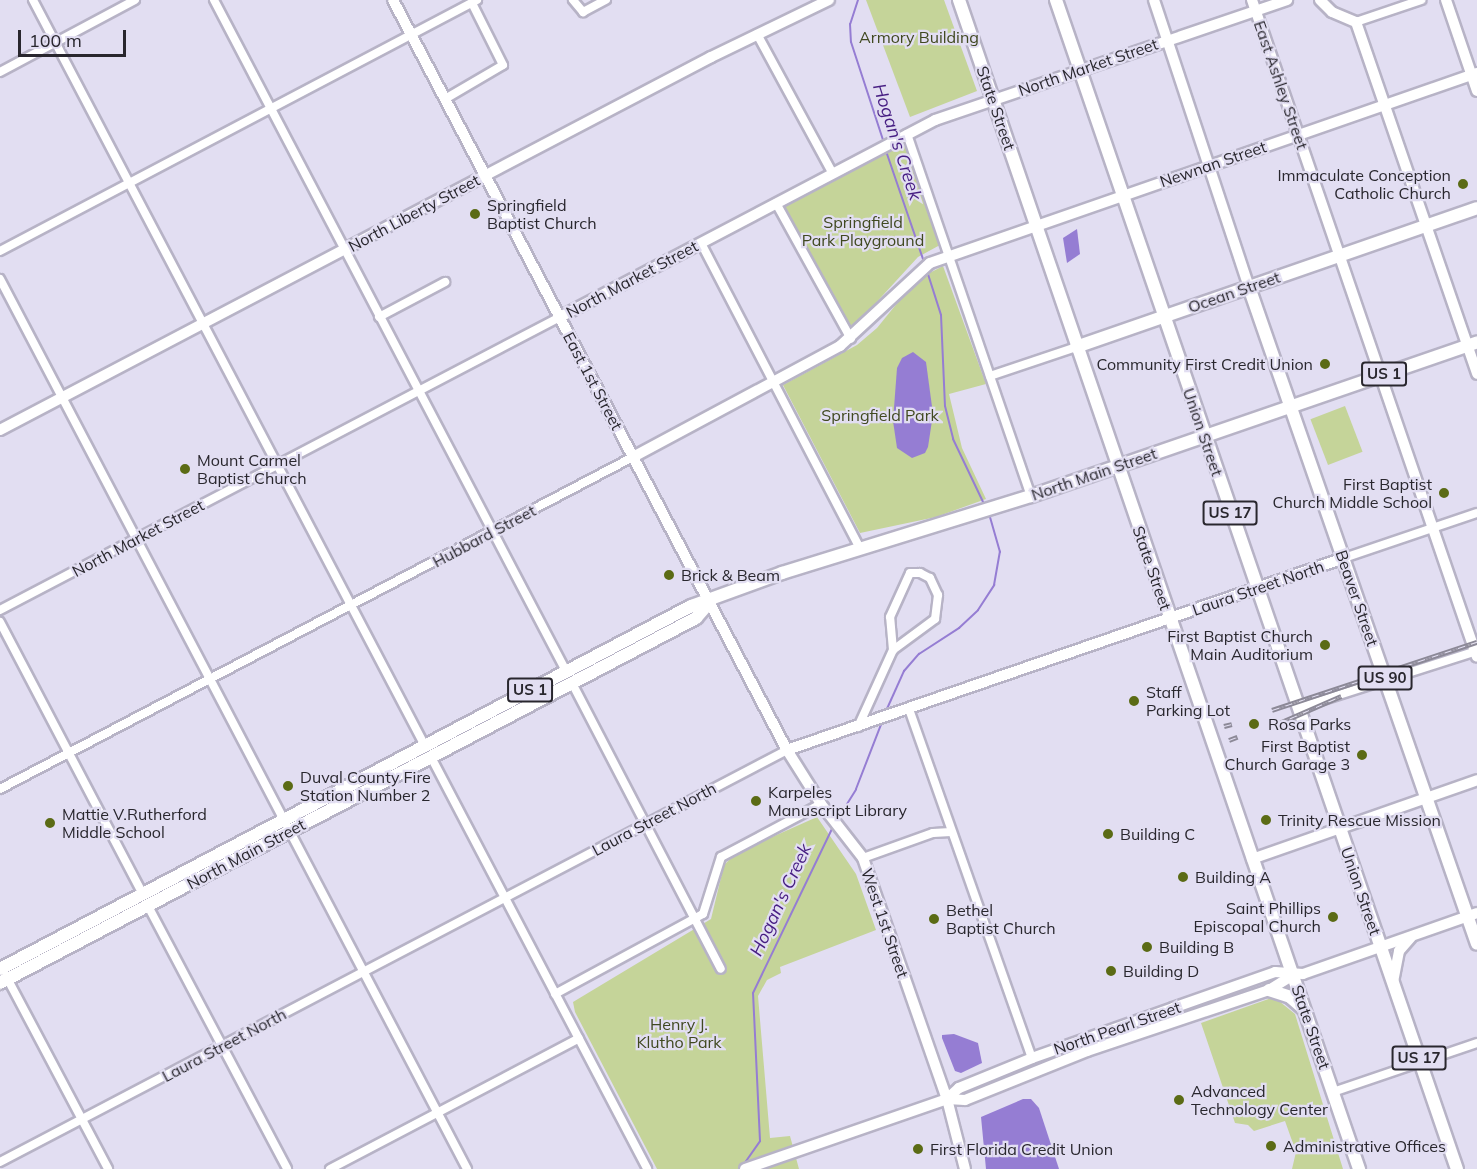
<!DOCTYPE html>
<html>
<head>
<meta charset="utf-8">
<style>
	body { margin:0 }
	#map { position:relative; width:1477px; height:1169px; overflow:hidden; background:#e2def2; font-family:Mulish,sans-serif }
	div>[style] { position:absolute }
	[style*='--x'] { left:calc(var(--x)*1px); top:calc(var(--y)*1px); width:calc(var(--w)*1px); rotate:calc(var(--a)*1deg) }
	.green>* { inset:0; background:#c5d499; transform-origin:0 0 }
	.water>* { inset:0; background:#957dd3 }
	.stream>* { height:2px; margin:-1px; padding:0 1px; transform-origin:1px; border-radius:1px; background:#957dd3 }
	.roads { filter:drop-shadow(2px 0 #b7b3c6) drop-shadow(-2px 0 #b7b3c6) drop-shadow(0 2px #b7b3c6) drop-shadow(0 -2px #b7b3c6) }
	.street>* { height:8px; margin:-4px; padding:0 4px; transform-origin:4px; border-radius:4px; background:#fff }
	.secondary>* { height:10px; margin:-5px; padding:0 5px; transform-origin:5px; border-radius:5px; background:#fff }
	.primary>* { height:12px; margin:-6px; padding:0 6px; transform-origin:6px; border-radius:6px; background:#fff }
	.rail>* { height:4.5px; margin-top:-2.25px; transform-origin:0; background:repeating-linear-gradient(90deg,#e2def2 0 7px,#8c8997 0 14px); box-sizing:border-box; border-block:2px solid #8c8997 }
	.dots>* { width:16px; height:16px; translate:-50% -50%; box-sizing:border-box; border:3px solid #e2def2; border-radius:50% }
	span { translate:-50% -50%; white-space:nowrap; text-align:center; line-height:1.15; -webkit-text-stroke:4.5px #e2def2; paint-order:stroke }
	.shield-label span { padding:2px 4px; background:#e2def2; border:2px solid; border-radius:4px; -webkit-text-stroke-width:0 }
	.shield-label { font-size:15px; color:#29272e; font-weight:700 }
	.park-label { font-size:16px; color:#404920 }
	.street-label { font-size:16px; color:#29272e }
	.poi-label { font-size:16px; color:#29272e }
	.right { translate:-100% -50%; text-align:right }
	.left { translate:0 -50%; text-align:left }
	.water-label { font-size:18px; color:#461d82; font-style:italic }
	.scale { position:absolute; left:18px; top:30px; width:108px; height:27px; box-sizing:border-box; border:3px solid #29272e; border-top:0; padding-left:8px; font-size:18px; line-height:21px; white-space:nowrap; color:#29272e; -webkit-text-stroke:4px #e2def2; paint-order:stroke }
</style>
</head>
<body>
<div id="map">
	<div class="green">
		<div style="clip-path:polygon(866px 0,944px 0,977px 91px,910px 117px)"></div>
		<div style="clip-path:polygon(905px 142px,940px 245px,918px 257px,851px 330px,782px 206px)"></div>
		<div style="clip-path:polygon(943px 266px,986px 384px,949px 394px,962px 448px,986px 499px,936px 517px,860px 533px,783px 385px,857px 345px,877px 328px,916px 280px)"></div>
		<div style="left:1345px;top:406px;width:49px;height:37px;rotate:69deg"></div>
		<div style="clip-path:polygon(817px 817px,856px 874px,876px 930px,780px 967px,781px 973px,767px 980px,758px 996px,770px 1138px,790px 1136px,799px 1169px,657px 1169px,575px 1012px,573px 1002px,711px 919px,724px 865px,736px 853px)"></div>
		<div style="clip-path:polygon(1274px 997px,1295px 1014px,1343px 1169px,1292px 1169px,1296px 1152px,1285px 1121px,1254px 1131px,1248px 1125px,1235px 1123px,1201px 1023px)"></div>
	</div>
	<div class="water">
		<div style="clip-path:polygon(1077px 229px,1080px 254px,1067px 263px,1063px 238px)"></div>
		<div style="clip-path:polygon(913px 352px,926px 362px,933px 414px,928px 447px,925px 453px,912px 458px,897px 448px,893px 421px,897px 368px,902px 358px)"></div>
		<div style="clip-path:polygon(954px 1034px,978px 1043px,982px 1063px,961px 1073px,955px 1071px,942px 1038px,942px 1035px)"></div>
		<div style="clip-path:polygon(1023px 1099px,1031px 1099px,1039px 1108px,1059px 1169px,986px 1169px,981px 1117px)"></div>
	</div>
	<div class="stream">
		<div style="--x:858;--y:0;--w:25;--a:108"></div>
		<div style="--x:850;--y:24;--w:18;--a:87"></div>
		<div style="--x:851;--y:42;--w:106;--a:71.9"></div>
		<div style="--x:886;--y:151;--w:117;--a:71.1"></div>
		<div style="--x:927;--y:271;--w:46;--a:72.3"></div>
		<div style="--x:941;--y:315;--w:91;--a:87.5"></div>
		<div style="--x:945;--y:406;--w:34;--a:76"></div>
		<div style="--x:953;--y:439;--w:74;--a:64.5"></div>
		<div style="--x:886;--y:711;--w:44;--a:-65.8"></div>
		<div style="--x:904;--y:671;--w:23;--a:-49"></div>
		<div style="--x:919;--y:654;--w:48;--a:-33"></div>
		<div style="--x:959;--y:628;--w:26;--a:-43"></div>
		<div style="--x:978;--y:610;--w:30;--a:-57"></div>
		<div style="--x:994;--y:585;--w:34;--a:-80"></div>
		<div style="--x:1000;--y:552;--w:40;--a:-106"></div>
		<div style="--x:837;--y:820;--w:36;--a:-58"></div>
		<div style="--x:856;--y:789;--w:72;--a:-68.8"></div>
		<div style="--x:744;--y:1164;--w:28;--a:-55"></div>
		<div style="--x:760;--y:1141;--w:148;--a:-92.7"></div>
		<div style="--x:753;--y:993;--w:187;--a:-64.3"></div>
	</div>
	<div class="roads">
		<div class="street">
			<div style="--x:33;--y:0;--w:843;--a:62.28"></div>
			<div style="--x:214;--y:0;--w:758;--a:62.32"></div>
			<div style="--x:573;--y:0;--w:16;--a:50"></div>
			<div style="--x:583;--y:12;--w:26;--a:-28"></div>
			<div style="--x:1356;--y:22;--w:69;--a:-18.7"></div>
			<div style="--x:757;--y:34;--w:159;--a:61.5"></div>
			<div style="--x:0;--y:72;--w:153;--a:-28.1"></div>
			<div style="--x:445;--y:99;--w:67;--a:-30.4"></div>
			<div style="--x:503;--y:65;--w:69;--a:-116.6"></div>
			<div style="--x:907;--y:134;--w:383;--a:71.1"></div>
			<div style="--x:776;--y:203;--w:155;--a:61.1"></div>
			<div style="--x:701;--y:243;--w:344;--a:62.5"></div>
			<div style="--x:0;--y:251;--w:539;--a:-27.75"></div>
			<div style="--x:0;--y:279;--w:1005;--a:62.31"></div>
			<div style="--x:379;--y:317;--w:75;--a:-27.9"></div>
			<div style="--x:990;--y:376;--w:91;--a:-18.6"></div>
			<div style="--x:1344;--y:558;--w:140;--a:-18.7"></div>
			<div style="--x:0;--y:610;--w:632;--a:-27.62"></div>
			<div style="--x:0;--y:622;--w:307;--a:62.3"></div>
			<div style="--x:572;--y:683;--w:322;--a:62.5"></div>
			<div style="--x:1298;--y:708;--w:188;--a:-17.7"></div>
			<div style="--x:909;--y:709;--w:370;--a:70.6"></div>
			<div style="--x:858;--y:727;--w:85;--a:-65.6"></div>
			<div style="--x:893;--y:650;--w:33;--a:-95"></div>
			<div style="--x:890;--y:617;--w:48;--a:-65.6"></div>
			<div style="--x:910;--y:573;--w:10;--a:0"></div>
			<div style="--x:920;--y:573;--w:11;--a:27"></div>
			<div style="--x:930;--y:578;--w:19;--a:65"></div>
			<div style="--x:938;--y:595;--w:24;--a:97"></div>
			<div style="--x:935;--y:619;--w:52;--a:143.6"></div>
			<div style="--x:431;--y:757;--w:465;--a:62.3"></div>
			<div style="--x:0;--y:789;--w:715;--a:-27.68"></div>
			<div style="--x:863;--y:858;--w:74;--a:-19.7"></div>
			<div style="--x:933;--y:833;--w:18;--a:-3"></div>
			<div style="--x:148;--y:906;--w:297;--a:62.1"></div>
			<div style="--x:6;--y:976;--w:218;--a:62.1"></div>
			<div style="--x:555;--y:994;--w:168;--a:-28.4"></div>
			<div style="--x:703;--y:914;--w:60;--a:-72.5"></div>
			<div style="--x:721;--y:857;--w:113;--a:-27.9"></div>
			<div style="--x:1333;--y:1092;--w:152;--a:-18.8"></div>
			<div style="--x:0;--y:1162;--w:888;--a:-27.63"></div>
			<div style="--x:330;--y:1169;--w:281;--a:-27.7"></div>
		</div>
		<div class="secondary">
			<div style="--x:393;--y:0;--w:847;--a:62.29"></div>
			<div style="--x:787;--y:750;--w:64;--a:57.8"></div>
			<div style="--x:821;--y:804;--w:68;--a:52.1"></div>
			<div style="--x:863;--y:858;--w:255;--a:70.8"></div>
			<div style="--x:947;--y:1099;--w:72;--a:75.6"></div>
			<div style="--x:1154;--y:0;--w:302;--a:71.7"></div>
			<div style="--x:1252;--y:0;--w:694;--a:71.1"></div>
			<div style="--x:1320;--y:0;--w:17;--a:45"></div>
			<div style="--x:1332;--y:12;--w:26;--a:23"></div>
			<div style="--x:1356;--y:22;--w:372;--a:71"></div>
			<div style="--x:1446;--y:0;--w:96;--a:71.2"></div>
			<div style="--x:560;--y:317;--w:424;--a:-27.7"></div>
			<div style="--x:935;--y:120;--w:372;--a:-18.8"></div>
			<div style="--x:0;--y:430;--w:803;--a:-27.68"></div>
			<div style="--x:711;--y:57;--w:131;--a:-25.8"></div>
			<div style="--x:633;--y:457;--w:235;--a:-28.2"></div>
			<div style="--x:840;--y:346;--w:122;--a:-42.7"></div>
			<div style="--x:930;--y:263;--w:579;--a:-19.15"></div>
			<div style="--x:787;--y:750;--w:589;--a:-19.02"></div>
			<div style="--x:1252;--y:859;--w:238;--a:-19.3"></div>
			<div style="--x:1393;--y:982;--w:32;--a:-79"></div>
			<div style="--x:1399;--y:951;--w:18;--a:-49"></div>
			<div style="--x:947;--y:1099;--w:16;--a:-43"></div>
			<div style="--x:959;--y:1088;--w:79;--a:-22.3"></div>
			<div style="--x:1032;--y:1058;--w:150;--a:-19.5"></div>
			<div style="--x:1173;--y:1008;--w:108;--a:-19.4"></div>
			<div style="--x:1275;--y:972;--w:28;--a:4"></div>
			<div style="--x:1303;--y:974;--w:184;--a:-19.3"></div>
			<div style="--x:745;--y:1169;--w:214;--a:-19.1"></div>
			<div style="--x:947;--y:1099;--w:18;--a:3"></div>
			<div style="--x:965;--y:1100;--w:131;--a:-21.9"></div>
			<div style="--x:1087;--y:1051;--w:192;--a:-18.5"></div>
			<div style="--x:1269;--y:990;--w:28;--a:-32"></div>
		</div>
		<div class="primary">
			<div style="--x:959;--y:0;--w:1236;--a:71.11"></div>
			<div style="--x:1056;--y:0;--w:1236;--a:71.07"></div>
			<div style="--x:1249;--y:287;--w:695;--a:70.86"></div>
			<div style="--x:1076;--y:347;--w:424;--a:-19.1"></div>
			<div style="--x:0;--y:969;--w:781;--a:-27.71"></div>
			<div style="--x:691;--y:606;--w:97;--a:-19.9"></div>
			<div style="--x:782;--y:573;--w:261;--a:-17.2"></div>
			<div style="--x:1031;--y:496;--w:472;--a:-19"></div>
			<div style="--x:0;--y:983;--w:786;--a:-27.67"></div>
			<div style="--x:696;--y:618;--w:21;--a:-49"></div>
			<div style="--x:1269;--y:990;--w:22;--a:18"></div>
			<div style="--x:1290;--y:997;--w:18;--a:41"></div>
		</div>
	</div>
	<div class="rail">
		<div style="--x:1272;--y:710;--w:216;--a:-18.4"></div>
		<div style="--x:1277;--y:724;--w:70;--a:-23.6"></div>
		<div style="--x:1224;--y:726;--w:8;--a:-14"></div>
		<div style="--x:1229;--y:740;--w:9;--a:-21"></div>
	</div>
	<div class="dots">
		<div style="left:1463px;top:184px;background:#5b6b15"></div>
		<div style="left:475px;top:214px;background:#5b6b15"></div>
		<div style="left:1325px;top:364px;background:#5b6b15"></div>
		<div style="left:185px;top:469px;background:#5b6b15"></div>
		<div style="left:1444px;top:493px;background:#5b6b15"></div>
		<div style="left:669px;top:575px;background:#5b6b15"></div>
		<div style="left:1325px;top:645px;background:#5b6b15"></div>
		<div style="left:1134px;top:701px;background:#5b6b15"></div>
		<div style="left:1254px;top:724px;background:#5b6b15"></div>
		<div style="left:1362px;top:755px;background:#5b6b15"></div>
		<div style="left:288px;top:786px;background:#5b6b15"></div>
		<div style="left:756px;top:801px;background:#5b6b15"></div>
		<div style="left:1266px;top:820px;background:#5b6b15"></div>
		<div style="left:50px;top:823px;background:#5b6b15"></div>
		<div style="left:1108px;top:834px;background:#5b6b15"></div>
		<div style="left:1183px;top:877px;background:#5b6b15"></div>
		<div style="left:1333px;top:917px;background:#5b6b15"></div>
		<div style="left:934px;top:919px;background:#5b6b15"></div>
		<div style="left:1147px;top:947px;background:#5b6b15"></div>
		<div style="left:1111px;top:971px;background:#5b6b15"></div>
		<div style="left:1179px;top:1100px;background:#5b6b15"></div>
		<div style="left:1271px;top:1146px;background:#5b6b15"></div>
		<div style="left:918px;top:1149px;background:#5b6b15"></div>
	</div>
	<div class="shield-label">
		<span style="left:1384px;top:374px">US 1</span>
		<span style="left:1230px;top:513px">US 17</span>
		<span style="left:1385px;top:678px">US 90</span>
		<span style="left:530px;top:690px">US 1</span>
		<span style="left:1419px;top:1058px">US 17</span>
	</div>
	<div class="park-label">
		<span style="left:919px;top:37px">Armory Building</span>
		<span style="left:863px;top:231px">Springfield<br>Park Playground</span>
		<span style="left:880px;top:415px">Springfield Park</span>
		<span style="left:679px;top:1033px">Henry J.<br>Klutho Park</span>
	</div>
	<div class="street-label">
		<span style="left:1088px;top:67px;rotate:-19deg">North Market Street</span>
		<span style="left:1281px;top:85px;rotate:71deg">East Ashley Street</span>
		<span style="left:996px;top:108px;rotate:71deg">State Street</span>
		<span style="left:1213px;top:164px;rotate:-19deg">Newnan Street</span>
		<span style="left:414px;top:213px;rotate:-28deg">North Liberty Street</span>
		<span style="left:632px;top:279px;rotate:-28deg">North Market Street</span>
		<span style="left:1234px;top:292px;rotate:-19deg">Ocean Street</span>
		<span style="left:593px;top:381px;rotate:62deg">East 1st Street</span>
		<span style="left:1203px;top:432px;rotate:71deg">Union Street</span>
		<span style="left:1094px;top:474px;rotate:-19deg">North Main Street</span>
		<span style="left:484px;top:536px;rotate:-28deg">Hubbard Street</span>
		<span style="left:138px;top:538px;rotate:-28deg">North Market Street</span>
		<span style="left:1152px;top:568px;rotate:71deg">State Street</span>
		<span style="left:1258px;top:588px;rotate:-19deg">Laura Street North</span>
		<span style="left:1357px;top:598px;rotate:71deg">Beaver Street</span>
		<span style="left:654px;top:819px;rotate:-28deg">Laura Street North</span>
		<span style="left:246px;top:854px;rotate:-28deg">North Main Street</span>
		<span style="left:1361px;top:891px;rotate:71deg">Union Street</span>
		<span style="left:885px;top:923px;rotate:71deg">West 1st Street</span>
		<span style="left:1311px;top:1027px;rotate:71deg">State Street</span>
		<span style="left:1117px;top:1028px;rotate:-19deg">North Pearl Street</span>
		<span style="left:224px;top:1045px;rotate:-28deg">Laura Street North</span>
	</div>
	<div class="poi-label">
		<span class="right" style="left:1451px;top:184px">Immaculate Conception<br>Catholic Church</span>
		<span class="left" style="left:487px;top:214px">Springfield<br>Baptist Church</span>
		<span class="right" style="left:1313px;top:364px">Community First Credit Union</span>
		<span class="left" style="left:197px;top:469px">Mount Carmel<br>Baptist Church</span>
		<span class="right" style="left:1432px;top:493px">First Baptist<br>Church Middle School</span>
		<span class="left" style="left:681px;top:575px">Brick &amp; Beam</span>
		<span class="right" style="left:1313px;top:645px">First Baptist Church<br>Main Auditorium</span>
		<span class="left" style="left:1146px;top:701px">Staff<br>Parking Lot</span>
		<span class="left" style="left:1268px;top:724px">Rosa Parks</span>
		<span class="right" style="left:1350px;top:755px">First Baptist<br>Church Garage 3</span>
		<span class="left" style="left:300px;top:786px">Duval County Fire<br>Station Number 2</span>
		<span class="left" style="left:768px;top:801px">Karpeles<br>Manuscript Library</span>
		<span class="left" style="left:62px;top:823px">Mattie V.Rutherford<br>Middle School</span>
		<span class="left" style="left:1278px;top:820px">Trinity Rescue Mission</span>
		<span class="left" style="left:1120px;top:834px">Building C</span>
		<span class="left" style="left:1195px;top:877px">Building A</span>
		<span class="right" style="left:1321px;top:917px">Saint Phillips<br>Episcopal Church</span>
		<span class="left" style="left:946px;top:919px">Bethel<br>Baptist Church</span>
		<span class="left" style="left:1159px;top:947px">Building B</span>
		<span class="left" style="left:1123px;top:971px">Building D</span>
		<span class="left" style="left:1191px;top:1100px">Advanced<br>Technology Center</span>
		<span class="left" style="left:1283px;top:1146px">Administrative Offices</span>
		<span class="left" style="left:930px;top:1149px">First Florida Credit Union</span>
	</div>
	<div class="water-label">
		<span style="left:897px;top:142px;rotate:72deg">Hogan's Creek</span>
		<span style="left:781px;top:900px;rotate:-65deg">Hogan's Creek</span>
	</div>
	<div class="scale">100 m</div>
</div>
</body>
</html>
